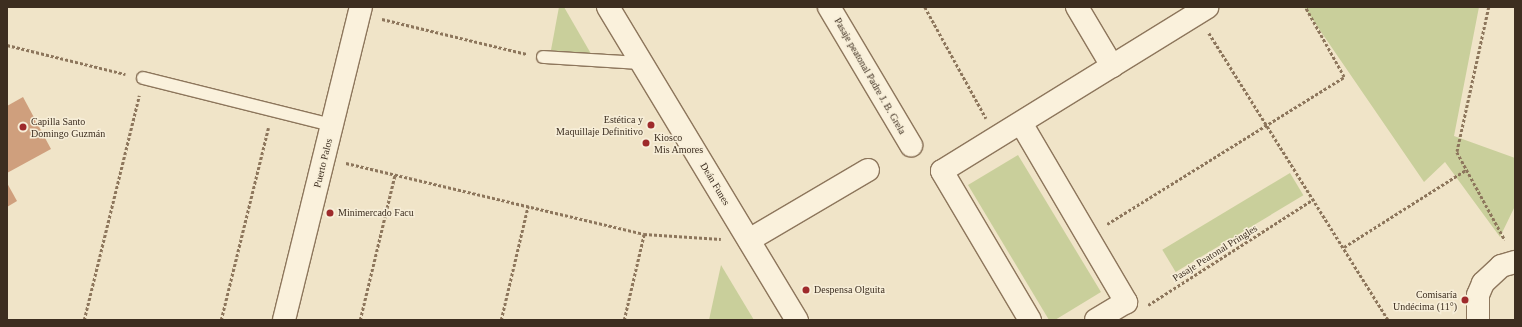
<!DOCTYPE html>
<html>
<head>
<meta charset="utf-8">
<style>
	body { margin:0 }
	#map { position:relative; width:1522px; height:327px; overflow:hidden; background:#f0e4c8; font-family:Georgia,serif }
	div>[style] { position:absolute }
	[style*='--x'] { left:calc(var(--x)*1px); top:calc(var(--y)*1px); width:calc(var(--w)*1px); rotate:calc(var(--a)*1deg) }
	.green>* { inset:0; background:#c9cf9b; transform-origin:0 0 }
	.building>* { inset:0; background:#cf9f7d }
	.path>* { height:2.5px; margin-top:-1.25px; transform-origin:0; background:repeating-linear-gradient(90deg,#8d765c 0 3px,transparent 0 5px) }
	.roads { filter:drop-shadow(1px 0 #8d765c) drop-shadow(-1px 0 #8d765c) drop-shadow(0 1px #8d765c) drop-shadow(0 -1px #8d765c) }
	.lane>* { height:12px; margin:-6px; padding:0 6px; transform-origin:6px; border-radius:6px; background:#faf1dc }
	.street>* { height:22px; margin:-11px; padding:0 11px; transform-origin:11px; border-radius:11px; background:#faf1dc }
	.secondary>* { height:22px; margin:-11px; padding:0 11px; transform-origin:11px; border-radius:11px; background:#faf1dc }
	.dots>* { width:11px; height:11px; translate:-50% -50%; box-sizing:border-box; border:2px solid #f7eed8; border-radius:50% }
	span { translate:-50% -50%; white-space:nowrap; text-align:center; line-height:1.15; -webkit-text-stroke:3px #f7eed8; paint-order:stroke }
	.street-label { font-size:10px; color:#3d2e20 }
	.poi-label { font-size:10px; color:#3d2e20 }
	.right { translate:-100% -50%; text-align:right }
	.left { translate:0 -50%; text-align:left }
	.frame { position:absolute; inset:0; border:8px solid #3d2e20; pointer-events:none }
</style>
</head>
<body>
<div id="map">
	<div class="green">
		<div style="clip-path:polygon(559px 7px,564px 7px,594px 59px,551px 50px)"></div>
		<div style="clip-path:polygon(1304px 7px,1479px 7px,1454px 136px,1515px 158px,1515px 206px,1500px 237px,1445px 162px,1424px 182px)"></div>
		<div style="clip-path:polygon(1018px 155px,1101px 292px,1055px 320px,1049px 320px,968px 185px)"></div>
		<div style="left:1290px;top:173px;width:26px;height:149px;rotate:59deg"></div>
		<div style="clip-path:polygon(721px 265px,754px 320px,709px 320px)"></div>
	</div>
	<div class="building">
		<div style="clip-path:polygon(23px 97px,51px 149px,7px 173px,7px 106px)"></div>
		<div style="clip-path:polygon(7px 183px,17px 201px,7px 207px)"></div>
	</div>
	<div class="path">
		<div style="--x:925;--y:7;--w:127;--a:61.2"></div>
		<div style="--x:1489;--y:7;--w:148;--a:102.4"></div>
		<div style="--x:1457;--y:152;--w:100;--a:61.4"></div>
		<div style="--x:382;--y:19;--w:149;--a:13.6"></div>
		<div style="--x:1209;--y:33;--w:338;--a:58"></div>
		<div style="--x:7;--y:45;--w:122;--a:13.8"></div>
		<div style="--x:346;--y:163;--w:306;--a:13.4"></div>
		<div style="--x:644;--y:234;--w:77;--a:3.7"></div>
		<div style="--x:1107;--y:224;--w:279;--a:-31.8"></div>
		<div style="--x:1344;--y:77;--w:80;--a:-119.1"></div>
		<div style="--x:1344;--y:247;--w:144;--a:-32.3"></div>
		<div style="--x:1148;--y:305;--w:197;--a:-32.6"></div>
		<div style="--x:84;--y:320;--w:231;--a:-76.2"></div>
		<div style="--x:221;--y:320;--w:198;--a:-76.2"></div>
		<div style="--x:360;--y:320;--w:150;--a:-76.5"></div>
		<div style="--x:501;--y:320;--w:117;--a:-76.7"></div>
		<div style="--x:624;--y:320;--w:88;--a:-76.9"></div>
	</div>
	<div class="roads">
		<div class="lane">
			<div style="--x:543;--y:57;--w:99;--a:3.5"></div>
			<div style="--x:143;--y:78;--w:195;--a:14"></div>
		</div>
		<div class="street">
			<div style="--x:829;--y:7;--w:161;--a:59.3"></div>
			<div style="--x:1077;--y:7;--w:69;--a:59.3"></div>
			<div style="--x:1021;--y:123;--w:208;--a:59.6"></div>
			<div style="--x:1126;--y:302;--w:35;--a:149"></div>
			<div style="--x:749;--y:240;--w:138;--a:-30.5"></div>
			<div style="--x:284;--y:320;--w:322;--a:-76.2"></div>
			<div style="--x:1030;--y:320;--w:173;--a:-120.6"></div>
			<div style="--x:942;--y:171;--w:312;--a:-31.7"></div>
			<div style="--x:1478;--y:320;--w:25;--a:-90"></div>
			<div style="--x:1478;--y:295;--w:13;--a:-67"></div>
			<div style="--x:1483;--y:283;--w:25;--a:-43"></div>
			<div style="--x:1501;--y:266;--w:15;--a:-16"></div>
		</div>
		<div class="secondary">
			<div style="--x:608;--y:7;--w:366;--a:58.9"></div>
		</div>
	</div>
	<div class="dots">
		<div style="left:651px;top:125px;background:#9e2a2b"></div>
		<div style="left:23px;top:127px;background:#9e2a2b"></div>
		<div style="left:646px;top:143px;background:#9e2a2b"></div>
		<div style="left:330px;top:213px;background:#9e2a2b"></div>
		<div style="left:806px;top:290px;background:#9e2a2b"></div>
		<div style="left:1465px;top:300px;background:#9e2a2b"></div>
	</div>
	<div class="street-label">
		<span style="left:870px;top:76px;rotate:60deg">Pasaje peatonal Padre J. B. Grela</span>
		<span style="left:323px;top:163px;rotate:-76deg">Puerto Palos</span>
		<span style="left:715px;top:184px;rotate:59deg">Deán Funes</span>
		<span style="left:1215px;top:253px;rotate:-32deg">Pasaje Peatonal Pringles</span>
	</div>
	<div class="poi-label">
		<span class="right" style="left:643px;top:125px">Estética y<br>Maquillaje Definitivo</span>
		<span class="left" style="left:31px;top:127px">Capilla Santo<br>Domingo Guzmán</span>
		<span class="left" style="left:654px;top:143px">Kiosco<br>Mis Amores</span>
		<span class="left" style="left:338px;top:213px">Minimercado Facu</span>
		<span class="left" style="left:814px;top:290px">Despensa Olguita</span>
		<span class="right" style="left:1457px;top:300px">Comisaría<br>Undécima (11°)</span>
	</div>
	<div class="frame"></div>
</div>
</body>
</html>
